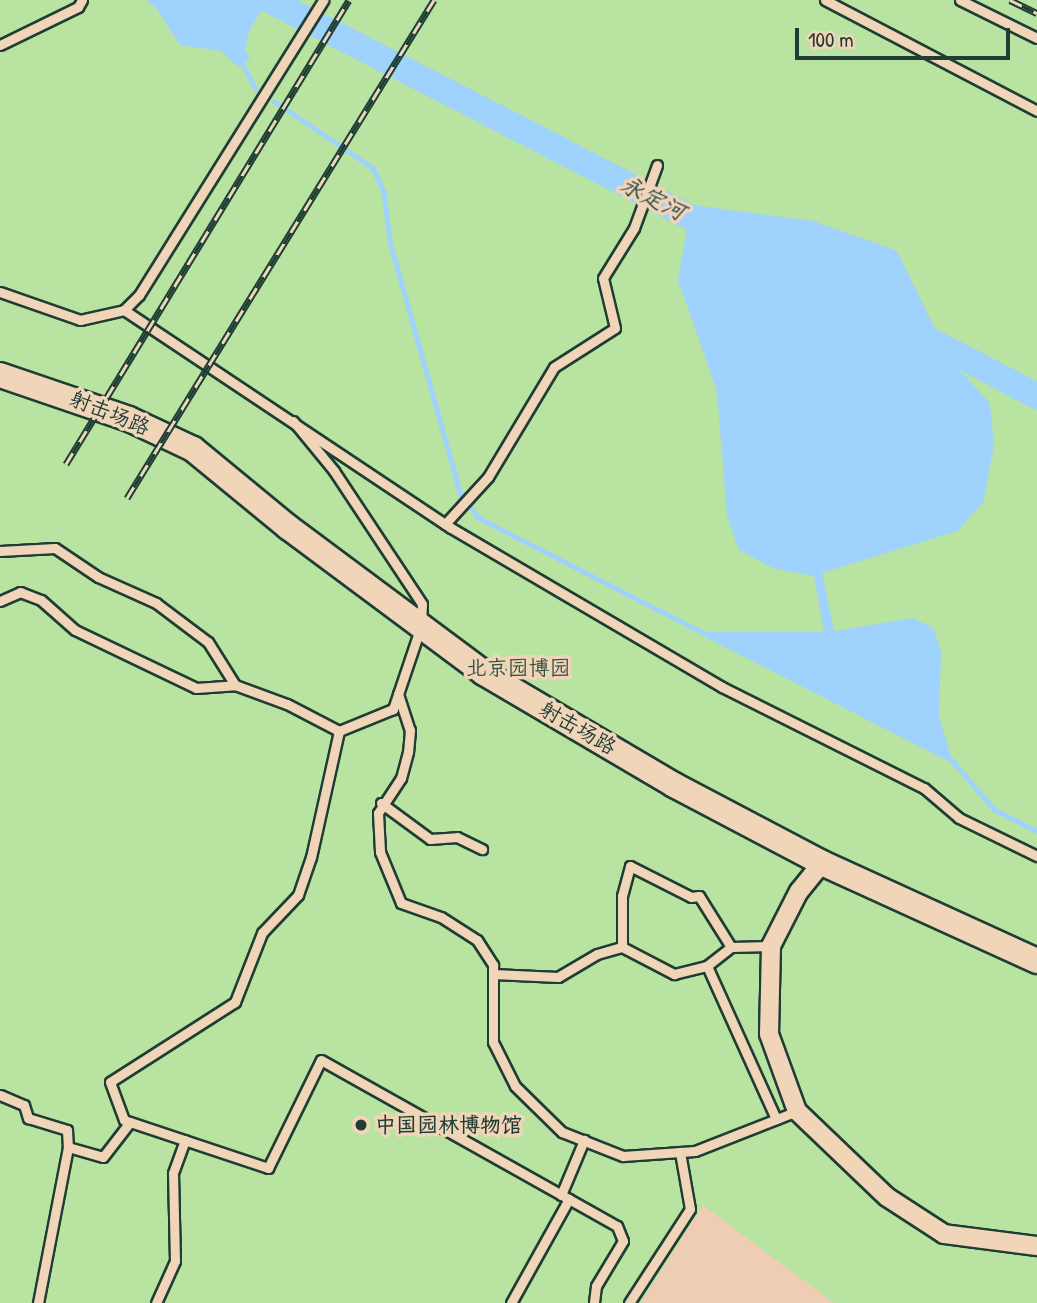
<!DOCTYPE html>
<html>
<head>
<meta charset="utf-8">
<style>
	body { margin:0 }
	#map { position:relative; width:1037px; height:1303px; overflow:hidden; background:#efcdb5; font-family:"Patrick Hand","LXGW WenKai TC",sans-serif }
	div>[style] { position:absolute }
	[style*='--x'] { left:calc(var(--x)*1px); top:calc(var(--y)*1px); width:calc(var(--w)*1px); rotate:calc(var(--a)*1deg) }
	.green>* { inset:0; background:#b8e3a0 }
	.water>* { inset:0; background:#9fd2fc }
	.stream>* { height:4.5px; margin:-2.25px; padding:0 2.25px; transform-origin:2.25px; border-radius:2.25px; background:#9fd2fc }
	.river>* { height:26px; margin:-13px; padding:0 13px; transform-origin:13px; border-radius:13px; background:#9fd2fc }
	.roads { filter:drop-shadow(2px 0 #1f3d34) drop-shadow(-2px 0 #1f3d34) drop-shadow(0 2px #1f3d34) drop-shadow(0 -2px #1f3d34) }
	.lane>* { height:9px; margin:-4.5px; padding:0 4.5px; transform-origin:4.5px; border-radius:4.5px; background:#f1d5b8 }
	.street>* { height:18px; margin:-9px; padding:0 9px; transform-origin:9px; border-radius:9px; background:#f1d5b8 }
	.secondary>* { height:24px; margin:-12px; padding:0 12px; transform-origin:12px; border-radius:12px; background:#f1d5b8 }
	.rail>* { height:7px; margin-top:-3.5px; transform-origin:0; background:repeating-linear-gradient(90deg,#f1d5b8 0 13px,#1f3d34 0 26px); box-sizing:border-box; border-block:2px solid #1f3d34 }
	.dots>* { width:19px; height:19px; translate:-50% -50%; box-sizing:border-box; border:4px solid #f1d5b8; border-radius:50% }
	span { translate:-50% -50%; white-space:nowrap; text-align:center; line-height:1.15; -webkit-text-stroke:7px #f1d5b8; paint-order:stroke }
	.street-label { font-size:21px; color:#1f3d34 }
	.park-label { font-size:21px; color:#2e4e3f }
	.poi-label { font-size:21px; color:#1f3d34; font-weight:700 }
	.left { translate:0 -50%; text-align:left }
	.water-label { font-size:23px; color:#2c4c48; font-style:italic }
	.scale { position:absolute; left:795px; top:28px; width:215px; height:32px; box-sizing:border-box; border:4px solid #1f3d34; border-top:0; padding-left:9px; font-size:21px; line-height:24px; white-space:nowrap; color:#1f3d34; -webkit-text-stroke:5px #f1d5b8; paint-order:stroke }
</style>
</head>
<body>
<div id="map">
	<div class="green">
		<div style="clip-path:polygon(0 0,1037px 0,1037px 1303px,834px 1303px,703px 1205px,641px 1303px,0 1303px)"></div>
	</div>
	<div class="water">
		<div style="clip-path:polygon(146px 0,267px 0,249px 31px,245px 50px,250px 59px,238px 67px,221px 51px,180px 45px,156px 8px)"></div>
		<div style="clip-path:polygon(691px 205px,814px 221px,897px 251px,951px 361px,990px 403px,994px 446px,983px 503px,957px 531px,822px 573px,834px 631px,913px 618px,933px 628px,941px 651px,939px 716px,952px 760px,706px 632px,824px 632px,814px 576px,775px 569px,739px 550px,727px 516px,717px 391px,678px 280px)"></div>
	</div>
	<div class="stream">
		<div style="--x:241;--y:61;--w:32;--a:62"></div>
		<div style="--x:274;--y:101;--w:120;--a:34.1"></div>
		<div style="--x:373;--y:168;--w:26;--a:65"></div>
		<div style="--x:384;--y:192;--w:49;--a:83"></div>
		<div style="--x:390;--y:241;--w:264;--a:74.4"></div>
		<div style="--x:461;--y:495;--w:29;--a:52"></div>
		<div style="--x:479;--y:518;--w:531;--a:27.1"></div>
		<div style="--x:952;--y:760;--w:65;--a:49.4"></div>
		<div style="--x:994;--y:809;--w:48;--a:27.1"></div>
	</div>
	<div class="river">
		<div style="--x:269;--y:0;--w:509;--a:27.27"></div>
		<div style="--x:914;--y:332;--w:139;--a:27.5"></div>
	</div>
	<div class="roads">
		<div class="lane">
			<div style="--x:825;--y:0;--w:239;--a:27.6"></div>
			<div style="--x:960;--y:0;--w:86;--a:26.3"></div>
			<div style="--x:0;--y:45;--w:87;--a:-26"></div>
			<div style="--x:78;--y:7;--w:8;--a:-60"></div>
			<div style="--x:0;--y:292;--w:85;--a:19.3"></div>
			<div style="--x:80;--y:320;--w:45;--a:-12.8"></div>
			<div style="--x:124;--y:310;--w:393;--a:33.7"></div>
			<div style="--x:451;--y:528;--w:314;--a:30.4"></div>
			<div style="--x:722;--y:687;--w:226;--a:26.6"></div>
			<div style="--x:924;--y:788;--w:46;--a:40.6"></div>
			<div style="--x:959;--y:818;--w:87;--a:26"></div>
			<div style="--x:124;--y:310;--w:21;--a:-45"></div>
			<div style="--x:139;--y:295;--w:348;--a:-58"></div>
			<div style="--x:293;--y:421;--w:65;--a:50.6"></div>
			<div style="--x:334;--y:471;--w:159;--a:56.5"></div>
			<div style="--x:422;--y:604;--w:22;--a:93"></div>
			<div style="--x:421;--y:626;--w:88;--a:108.6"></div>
			<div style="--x:393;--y:709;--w:58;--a:157.8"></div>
			<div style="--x:339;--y:731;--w:129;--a:102.5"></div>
			<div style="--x:311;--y:857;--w:40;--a:108.9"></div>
			<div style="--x:298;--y:895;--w:52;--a:133.5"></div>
			<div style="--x:262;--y:933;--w:74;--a:111.4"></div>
			<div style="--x:235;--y:1002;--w:148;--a:147.4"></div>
			<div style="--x:110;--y:1082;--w:40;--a:69.8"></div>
			<div style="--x:124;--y:1120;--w:152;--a:18.4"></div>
			<div style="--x:268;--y:1168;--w:120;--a:-63.9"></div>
			<div style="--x:321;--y:1060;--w:339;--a:29.3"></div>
			<div style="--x:617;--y:1226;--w:16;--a:68"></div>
			<div style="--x:623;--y:1241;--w:52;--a:121"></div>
			<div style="--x:596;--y:1286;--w:17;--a:97"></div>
			<div style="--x:445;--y:524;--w:64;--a:-47.5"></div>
			<div style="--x:488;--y:477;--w:128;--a:-59"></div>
			<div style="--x:554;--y:367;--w:72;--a:-32.6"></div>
			<div style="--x:615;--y:328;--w:51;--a:-103.5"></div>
			<div style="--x:603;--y:278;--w:59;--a:-58.2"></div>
			<div style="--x:634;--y:228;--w:67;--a:-69.9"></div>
			<div style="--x:0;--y:551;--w:55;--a:-3.1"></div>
			<div style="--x:55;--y:548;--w:52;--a:34"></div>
			<div style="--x:98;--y:577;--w:64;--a:24.1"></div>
			<div style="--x:156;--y:603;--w:65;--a:36.9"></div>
			<div style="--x:208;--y:642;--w:51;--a:57.9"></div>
			<div style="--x:0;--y:601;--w:22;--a:-24"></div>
			<div style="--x:20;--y:592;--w:22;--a:21"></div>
			<div style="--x:41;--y:600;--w:45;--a:41.4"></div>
			<div style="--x:75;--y:630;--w:134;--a:25.6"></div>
			<div style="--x:196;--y:688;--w:39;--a:-4"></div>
			<div style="--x:235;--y:685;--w:55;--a:20.1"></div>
			<div style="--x:287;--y:704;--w:59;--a:27.4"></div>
			<div style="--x:398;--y:694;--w:38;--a:72"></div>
			<div style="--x:410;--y:730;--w:22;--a:95"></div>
			<div style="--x:408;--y:752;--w:27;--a:105"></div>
			<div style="--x:401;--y:778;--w:42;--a:123.3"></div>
			<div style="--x:378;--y:813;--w:39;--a:87"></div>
			<div style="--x:380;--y:852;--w:55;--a:67.6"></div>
			<div style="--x:401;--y:903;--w:42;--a:19.3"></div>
			<div style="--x:441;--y:917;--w:43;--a:32.6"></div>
			<div style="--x:477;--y:940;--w:30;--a:57"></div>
			<div style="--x:493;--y:965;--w:77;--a:90"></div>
			<div style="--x:493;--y:1042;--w:49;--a:63.4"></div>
			<div style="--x:515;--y:1086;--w:66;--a:44.4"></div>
			<div style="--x:562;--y:1132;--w:66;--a:21.5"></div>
			<div style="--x:623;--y:1156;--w:72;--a:-4"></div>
			<div style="--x:695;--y:1151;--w:110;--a:-21.4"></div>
			<div style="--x:381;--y:803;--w:61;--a:36.3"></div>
			<div style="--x:430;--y:839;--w:27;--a:-4"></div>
			<div style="--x:457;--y:837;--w:28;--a:26"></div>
			<div style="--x:771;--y:946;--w:40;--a:178.6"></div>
			<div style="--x:731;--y:947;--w:31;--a:142"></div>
			<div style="--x:707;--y:966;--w:168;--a:65.7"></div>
			<div style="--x:622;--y:947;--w:51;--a:-90"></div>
			<div style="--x:622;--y:896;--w:31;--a:-75"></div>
			<div style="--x:630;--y:866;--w:68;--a:26.9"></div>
			<div style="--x:691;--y:897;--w:8;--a:-7"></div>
			<div style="--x:699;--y:896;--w:60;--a:57.9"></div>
			<div style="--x:493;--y:974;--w:65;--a:2.6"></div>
			<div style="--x:558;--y:977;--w:45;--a:-30.5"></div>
			<div style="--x:597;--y:954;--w:26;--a:-16"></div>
			<div style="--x:622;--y:947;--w:59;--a:27.4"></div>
			<div style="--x:674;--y:974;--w:34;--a:-14"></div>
			<div style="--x:0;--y:1095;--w:26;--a:23"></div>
			<div style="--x:24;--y:1105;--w:14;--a:73"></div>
			<div style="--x:28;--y:1118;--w:41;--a:17.1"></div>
			<div style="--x:67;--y:1130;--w:17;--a:87"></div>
			<div style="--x:68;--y:1147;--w:36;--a:16"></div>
			<div style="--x:103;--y:1157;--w:44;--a:-52.4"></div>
			<div style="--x:561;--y:1195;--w:60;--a:-67.3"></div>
			<div style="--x:38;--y:1303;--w:159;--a:-79.1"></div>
			<div style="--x:156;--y:1303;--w:46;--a:-65.7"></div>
			<div style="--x:175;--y:1261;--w:88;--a:-91.3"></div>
			<div style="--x:173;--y:1173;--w:35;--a:-70"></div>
			<div style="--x:511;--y:1303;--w:119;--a:-60.9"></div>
			<div style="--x:629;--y:1303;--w:112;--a:-57"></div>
			<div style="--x:690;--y:1209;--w:58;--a:-100"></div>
		</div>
		<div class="street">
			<div style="--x:822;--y:863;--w:36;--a:129"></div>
			<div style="--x:799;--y:891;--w:62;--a:117"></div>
			<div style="--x:771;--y:946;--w:88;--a:91.3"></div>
			<div style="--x:769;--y:1034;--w:82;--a:70"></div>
			<div style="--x:797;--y:1111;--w:124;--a:43.7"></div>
			<div style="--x:887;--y:1197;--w:68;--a:33"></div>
			<div style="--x:944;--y:1234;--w:94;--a:7.4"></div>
		</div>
		<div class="secondary">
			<div style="--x:0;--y:375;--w:136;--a:18.8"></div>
			<div style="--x:129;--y:419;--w:71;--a:25.1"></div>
			<div style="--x:193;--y:449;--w:123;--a:39.4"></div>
			<div style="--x:288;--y:527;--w:244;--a:36.7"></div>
			<div style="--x:484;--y:673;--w:221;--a:30.5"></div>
			<div style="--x:674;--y:785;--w:167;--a:27.8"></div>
			<div style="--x:822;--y:863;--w:236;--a:24.5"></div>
		</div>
	</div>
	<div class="rail">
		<div style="--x:1010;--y:0;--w:30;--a:26"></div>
		<div style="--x:66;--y:464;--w:543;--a:-58.62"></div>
		<div style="--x:127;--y:498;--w:585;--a:-58.35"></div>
	</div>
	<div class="dots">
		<div style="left:361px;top:1125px;background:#1f3d34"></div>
	</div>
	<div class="street-label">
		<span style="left:110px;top:413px;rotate:22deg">射击场路</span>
		<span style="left:578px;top:728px;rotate:30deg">射击场路</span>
	</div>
	<div class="park-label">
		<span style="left:518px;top:668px">北京园博园</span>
	</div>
	<div class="poi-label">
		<span class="left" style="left:375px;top:1125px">中国园林博物馆</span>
	</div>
	<div class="water-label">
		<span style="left:653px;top:198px;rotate:27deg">永定河</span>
	</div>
	<div class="scale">100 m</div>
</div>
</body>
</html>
